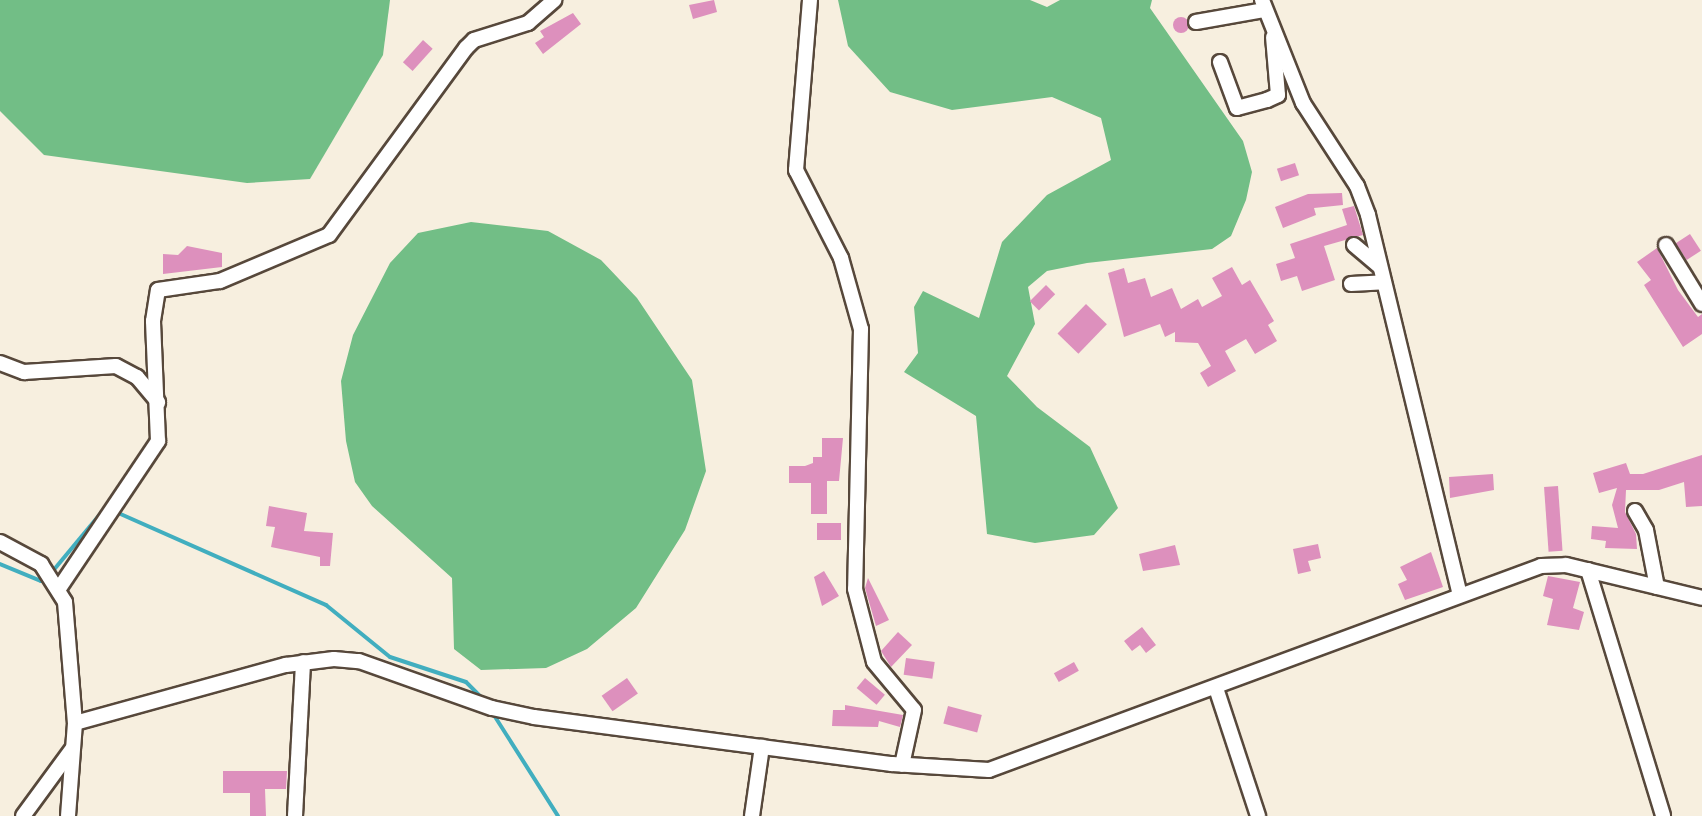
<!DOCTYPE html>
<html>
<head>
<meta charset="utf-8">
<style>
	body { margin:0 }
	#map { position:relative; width:1702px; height:816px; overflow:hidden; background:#f7efdf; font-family:"Shantell Sans",sans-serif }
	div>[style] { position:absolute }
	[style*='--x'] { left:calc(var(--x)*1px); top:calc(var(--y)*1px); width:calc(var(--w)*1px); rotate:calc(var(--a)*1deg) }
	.forest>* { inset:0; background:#72be86 }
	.stream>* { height:4px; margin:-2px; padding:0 2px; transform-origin:2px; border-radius:2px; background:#41aebf }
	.building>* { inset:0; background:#dd90bd; transform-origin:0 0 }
	.round { border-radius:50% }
	.roads { filter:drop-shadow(2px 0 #57483b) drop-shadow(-2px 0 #57483b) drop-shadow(0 2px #57483b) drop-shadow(0 -2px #57483b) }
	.minor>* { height:14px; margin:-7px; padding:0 7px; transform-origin:7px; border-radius:7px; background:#fff }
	span { translate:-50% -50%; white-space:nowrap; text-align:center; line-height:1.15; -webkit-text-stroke:8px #fff; paint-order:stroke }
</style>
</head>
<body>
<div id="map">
	<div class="forest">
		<div style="clip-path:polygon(0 0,390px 0,383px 55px,310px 179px,247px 183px,44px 155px,0 111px)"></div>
		<div style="clip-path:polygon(838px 0,1030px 0,1047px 7px,1060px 0,1152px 0,1150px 8px,1243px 141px,1252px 172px,1246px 200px,1231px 236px,1212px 249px,1087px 263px,1047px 271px,1028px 287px,1035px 324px,1007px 376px,1037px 407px,1090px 447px,1118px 508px,1094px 535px,1035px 543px,987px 534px,976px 416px,904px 372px,918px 353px,914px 307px,923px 291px,979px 318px,1002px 242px,1047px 195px,1111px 160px,1101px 118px,1052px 97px,952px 110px,890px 92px,848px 46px)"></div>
		<div style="clip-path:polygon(471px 222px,548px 231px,601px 260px,637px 298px,692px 380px,706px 471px,685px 530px,636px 608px,587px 649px,546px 668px,481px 670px,454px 649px,452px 578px,372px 506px,355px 482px,346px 441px,341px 381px,353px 335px,390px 263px,418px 233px)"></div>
	</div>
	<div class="stream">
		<div style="--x:116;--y:512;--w:230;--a:23.9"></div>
		<div style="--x:326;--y:605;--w:82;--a:39.1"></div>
		<div style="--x:390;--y:657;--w:80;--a:18.2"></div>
		<div style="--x:466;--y:682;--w:27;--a:45"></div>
		<div style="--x:0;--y:564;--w:44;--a:22.5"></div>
		<div style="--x:41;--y:581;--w:5;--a:-37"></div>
		<div style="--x:52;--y:572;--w:78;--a:-50.2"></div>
		<div style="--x:492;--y:712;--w:123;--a:57.6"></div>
	</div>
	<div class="building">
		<div style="clip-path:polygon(714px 0,717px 12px,693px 19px,689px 5px)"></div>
		<div style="clip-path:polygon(573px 13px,581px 24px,543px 54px,535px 43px,544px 37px,540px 31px)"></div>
		<div class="round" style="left:1173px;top:17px;width:16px;height:16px"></div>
		<div style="left:423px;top:40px;width:13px;height:30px;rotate:42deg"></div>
		<div style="left:1295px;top:163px;width:13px;height:19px;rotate:72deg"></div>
		<div style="clip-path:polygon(1342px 193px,1343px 205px,1314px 208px,1316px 215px,1283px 228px,1275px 207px,1308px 194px)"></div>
		<div style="clip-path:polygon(1354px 206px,1363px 235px,1324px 246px,1335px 280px,1302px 291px,1297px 276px,1281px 281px,1276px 264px,1295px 258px,1290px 244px,1347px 225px,1342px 209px)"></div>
		<div style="left:1690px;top:234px;width:20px;height:17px;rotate:57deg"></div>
		<div style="clip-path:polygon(187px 246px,222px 253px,222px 267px,163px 274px,163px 254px,178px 255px)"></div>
		<div style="clip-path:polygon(1657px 248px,1678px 290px,1698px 317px,1702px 314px,1702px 334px,1683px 347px,1644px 285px,1651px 280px,1637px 262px)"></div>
		<div style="clip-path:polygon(1232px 267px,1242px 285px,1250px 280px,1274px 321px,1268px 325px,1277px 341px,1255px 354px,1246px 339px,1225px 351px,1236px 371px,1208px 387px,1200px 373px,1211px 366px,1198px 343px,1175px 342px,1175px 332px,1165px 337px,1160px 324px,1124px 337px,1108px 273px,1124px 268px,1128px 283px,1145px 278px,1151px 297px,1172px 288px,1181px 309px,1198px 299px,1202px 307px,1222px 296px,1212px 278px)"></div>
		<div style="left:1046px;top:285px;width:13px;height:23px;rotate:45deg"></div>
		<div style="left:1086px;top:304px;width:29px;height:41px;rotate:44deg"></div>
		<div style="clip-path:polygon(822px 438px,843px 438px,839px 481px,827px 481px,827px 514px,811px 514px,811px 483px,789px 483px,789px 466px,805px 466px,813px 463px,813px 457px,822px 457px)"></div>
		<div style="clip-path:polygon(1702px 455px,1702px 506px,1686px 507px,1684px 482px,1659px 490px,1626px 490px,1625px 512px,1636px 534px,1637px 549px,1605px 548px,1606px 541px,1591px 539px,1592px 526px,1618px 528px,1612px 505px,1617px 488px,1599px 493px,1593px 473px,1626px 463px,1630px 474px,1643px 474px)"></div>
		<div style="clip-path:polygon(1493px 474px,1494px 490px,1450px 498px,1449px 477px)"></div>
		<div style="left:1558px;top:486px;width:65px;height:14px;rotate:86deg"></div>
		<div style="clip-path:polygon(269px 506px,307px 513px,304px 531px,333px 533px,330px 566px,320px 566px,320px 557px,271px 547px,275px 527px,266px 526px)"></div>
		<div style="left:817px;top:523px;width:24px;height:17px"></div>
		<div style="clip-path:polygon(1318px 544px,1321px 558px,1308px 561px,1311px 571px,1298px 574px,1293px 549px)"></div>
		<div style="clip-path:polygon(1175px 545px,1180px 565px,1143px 571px,1139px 554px)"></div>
		<div style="clip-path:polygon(1431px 552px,1443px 587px,1405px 600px,1398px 584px,1407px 580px,1400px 567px)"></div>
		<div style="clip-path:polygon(824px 571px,839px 596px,822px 606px,814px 577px)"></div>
		<div style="clip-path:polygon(1548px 576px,1580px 582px,1573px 608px,1584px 612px,1579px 630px,1547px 625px,1553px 599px,1543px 596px)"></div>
		<div style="clip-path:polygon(868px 578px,889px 620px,876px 626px,865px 588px)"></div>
		<div style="clip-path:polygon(1142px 627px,1156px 645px,1146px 653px,1140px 645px,1132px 651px,1124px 641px)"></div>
		<div style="clip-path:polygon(898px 632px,912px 645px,891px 667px,881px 651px)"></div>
		<div style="left:906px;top:658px;width:29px;height:17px;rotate:8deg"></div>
		<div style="left:1074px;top:662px;width:10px;height:23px;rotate:61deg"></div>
		<div style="left:627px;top:678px;width:19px;height:31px;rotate:55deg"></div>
		<div style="left:865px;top:678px;width:26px;height:13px;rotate:40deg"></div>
		<div style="clip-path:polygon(845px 705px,903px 715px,900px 727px,879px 721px,878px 727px,832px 726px,833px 710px,845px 710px)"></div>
		<div style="left:948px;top:706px;width:35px;height:18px;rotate:15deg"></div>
		<div style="clip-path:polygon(223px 771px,287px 771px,286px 789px,265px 789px,266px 816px,250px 816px,250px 793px,223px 793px)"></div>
	</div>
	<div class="roads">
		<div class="minor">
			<div style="--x:810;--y:0;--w:171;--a:94.7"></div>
			<div style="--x:796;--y:170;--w:99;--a:62.9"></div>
			<div style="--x:841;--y:258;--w:74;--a:74.3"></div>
			<div style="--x:861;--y:329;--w:260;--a:91.3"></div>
			<div style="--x:855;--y:589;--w:75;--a:75.4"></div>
			<div style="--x:874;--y:662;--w:62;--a:50.2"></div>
			<div style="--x:914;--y:710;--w:56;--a:102.3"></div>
			<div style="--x:1262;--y:0;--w:111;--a:68.3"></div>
			<div style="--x:1303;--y:103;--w:99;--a:57"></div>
			<div style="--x:1357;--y:186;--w:31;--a:69"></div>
			<div style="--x:1368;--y:215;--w:391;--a:76.4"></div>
			<div style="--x:1196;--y:22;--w:70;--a:-9.9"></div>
			<div style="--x:1220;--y:62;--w:49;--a:69.7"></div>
			<div style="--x:1237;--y:108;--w:31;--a:-15"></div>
			<div style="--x:1267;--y:100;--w:12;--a:-24"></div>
			<div style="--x:1278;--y:95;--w:58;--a:-94.9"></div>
			<div style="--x:1354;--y:245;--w:34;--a:40"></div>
			<div style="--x:1666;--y:245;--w:69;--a:58.6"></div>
			<div style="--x:1351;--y:284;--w:33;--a:-3"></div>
			<div style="--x:0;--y:363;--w:26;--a:21"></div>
			<div style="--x:24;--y:372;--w:92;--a:-3.7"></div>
			<div style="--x:116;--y:366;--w:24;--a:28"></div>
			<div style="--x:137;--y:377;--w:33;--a:50"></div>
			<div style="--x:1635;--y:511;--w:22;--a:60"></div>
			<div style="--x:1646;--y:530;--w:58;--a:79.1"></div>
			<div style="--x:0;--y:542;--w:47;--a:28.2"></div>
			<div style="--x:41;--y:564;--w:45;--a:57.7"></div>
			<div style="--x:65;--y:602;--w:121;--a:85.3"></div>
			<div style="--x:75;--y:723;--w:93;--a:94.3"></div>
			<div style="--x:1588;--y:570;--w:257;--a:73"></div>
			<div style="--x:60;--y:587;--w:176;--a:-56.1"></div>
			<div style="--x:158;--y:441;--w:120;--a:-92.4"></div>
			<div style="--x:153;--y:321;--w:31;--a:-81"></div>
			<div style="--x:158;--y:290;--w:63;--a:-8.3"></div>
			<div style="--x:220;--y:281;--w:118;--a:-22.9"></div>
			<div style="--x:329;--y:235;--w:232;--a:-53.8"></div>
			<div style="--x:466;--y:48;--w:11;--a:-45"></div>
			<div style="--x:474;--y:40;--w:57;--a:-17.5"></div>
			<div style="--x:528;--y:23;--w:35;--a:-41"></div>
			<div style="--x:1216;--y:688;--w:135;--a:71.8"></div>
			<div style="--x:75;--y:723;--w:219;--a:-15.4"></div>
			<div style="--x:286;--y:665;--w:48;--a:-7.1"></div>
			<div style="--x:334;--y:659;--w:25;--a:5"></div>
			<div style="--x:359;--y:661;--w:141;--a:19.5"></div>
			<div style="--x:492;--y:708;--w:43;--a:12.1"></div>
			<div style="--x:534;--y:717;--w:361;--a:7.5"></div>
			<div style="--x:892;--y:764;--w:97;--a:3.5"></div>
			<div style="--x:989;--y:770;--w:588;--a:-20.28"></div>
			<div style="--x:1541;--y:566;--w:25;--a:-2"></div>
			<div style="--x:1566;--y:565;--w:140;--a:13.6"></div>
			<div style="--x:23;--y:816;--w:83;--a:-53.8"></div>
			<div style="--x:295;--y:816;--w:154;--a:-87"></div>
			<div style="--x:752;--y:816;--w:70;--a:-81.8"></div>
		</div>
	</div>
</div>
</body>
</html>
